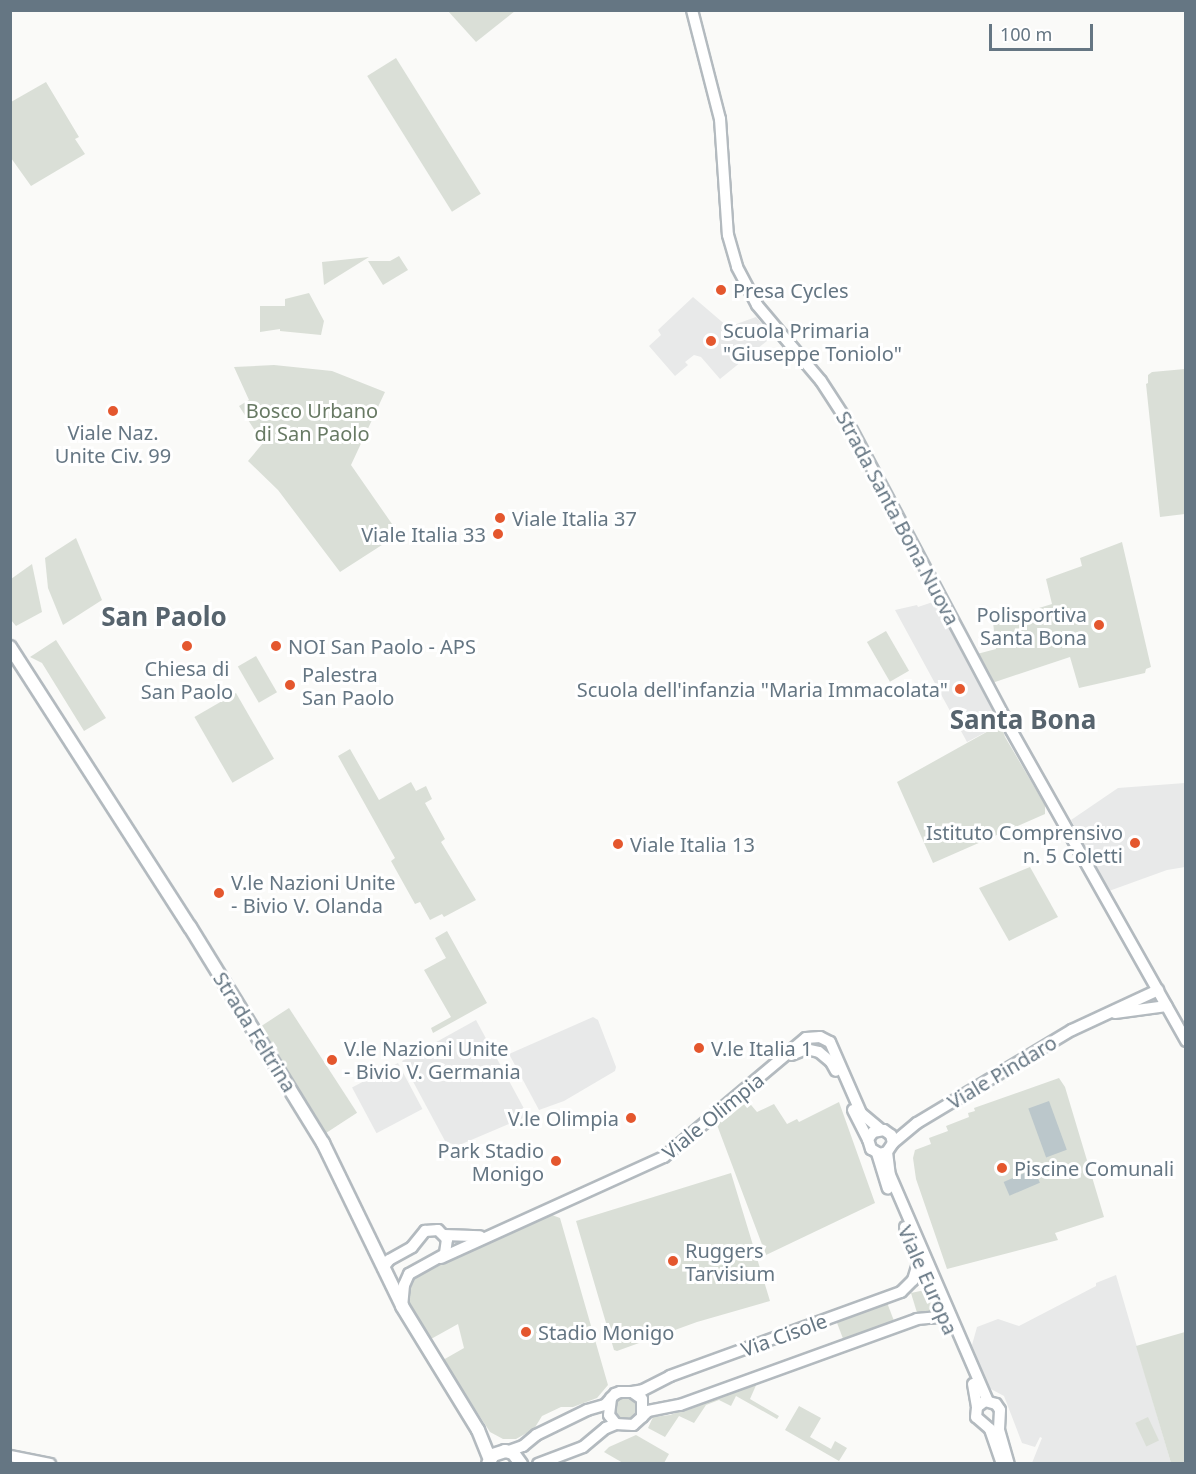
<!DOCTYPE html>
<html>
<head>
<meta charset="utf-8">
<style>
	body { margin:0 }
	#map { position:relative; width:1196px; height:1474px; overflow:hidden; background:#fafaf8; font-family:"Noto Sans",sans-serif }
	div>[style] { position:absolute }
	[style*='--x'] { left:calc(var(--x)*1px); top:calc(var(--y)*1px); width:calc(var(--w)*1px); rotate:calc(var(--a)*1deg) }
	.built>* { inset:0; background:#e8e9e9; transform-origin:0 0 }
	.green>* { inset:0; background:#dadfd7; transform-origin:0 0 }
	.round { border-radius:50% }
	.water>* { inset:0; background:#bbc7cb; transform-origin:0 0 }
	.roads { filter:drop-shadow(2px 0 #b3babf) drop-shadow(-2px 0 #b3babf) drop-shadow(0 2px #b3babf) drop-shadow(0 -2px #b3babf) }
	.secondary>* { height:10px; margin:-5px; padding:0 5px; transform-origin:5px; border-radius:5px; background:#fff }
	.primary>* { height:12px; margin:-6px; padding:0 6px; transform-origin:6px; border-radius:6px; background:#fff }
	.dots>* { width:16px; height:16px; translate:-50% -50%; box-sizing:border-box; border:3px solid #fff; border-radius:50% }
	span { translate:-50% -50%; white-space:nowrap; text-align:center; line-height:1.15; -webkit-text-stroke:6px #fff; paint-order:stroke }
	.poi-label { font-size:20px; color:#657683 }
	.left { translate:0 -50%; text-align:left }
	.right { translate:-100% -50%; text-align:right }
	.park-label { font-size:20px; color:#687a64 }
	.street-label { font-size:20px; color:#657683 }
	.district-label { font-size:26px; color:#57646e; font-weight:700 }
	.frame { position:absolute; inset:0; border:12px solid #657683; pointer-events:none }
	.scale { position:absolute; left:989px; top:24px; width:104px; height:27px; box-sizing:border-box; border:3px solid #657683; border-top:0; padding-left:8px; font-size:18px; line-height:21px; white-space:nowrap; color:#657683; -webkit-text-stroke:4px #fff; paint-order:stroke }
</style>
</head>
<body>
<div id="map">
	<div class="built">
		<div style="clip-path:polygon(693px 297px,728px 327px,756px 317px,773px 336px,720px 379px,701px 357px,694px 355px,685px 362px,688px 365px,675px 376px,649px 346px,661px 335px,658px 330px)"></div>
		<div style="clip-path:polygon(936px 601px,1001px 724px,967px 742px,895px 610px,917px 605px,918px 607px)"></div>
		<div style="clip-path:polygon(1185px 783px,1185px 867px,1167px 870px,1109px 891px,1071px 820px,1118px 788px)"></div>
		<div style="clip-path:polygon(593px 1017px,598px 1020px,616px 1067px,615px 1071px,564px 1101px,539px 1110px,509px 1054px)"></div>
		<div style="clip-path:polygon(476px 1020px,528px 1116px,457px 1146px,445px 1141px,402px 1061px)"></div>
		<div style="left:398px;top:1063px;width:52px;height:52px;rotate:62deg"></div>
		<div style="clip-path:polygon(1116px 1275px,1171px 1463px,1032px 1463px,1042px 1438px,1040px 1437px,1035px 1447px,1022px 1443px,1004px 1396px,989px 1388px,972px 1345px,977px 1327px,998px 1319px,1019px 1326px,1096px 1286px,1096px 1283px)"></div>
	</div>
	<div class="green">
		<div style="clip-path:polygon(448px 11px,515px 11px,476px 42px)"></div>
		<div style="left:396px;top:58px;width:160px;height:34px;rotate:58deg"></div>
		<div style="clip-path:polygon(46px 82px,79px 137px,75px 139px,85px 154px,31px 186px,11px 158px,11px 102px)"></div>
		<div style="clip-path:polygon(399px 256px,408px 270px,383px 285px,368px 261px,390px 261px)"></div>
		<div style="clip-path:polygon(369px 257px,324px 285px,322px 262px)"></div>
		<div style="clip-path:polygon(309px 293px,324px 321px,321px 335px,280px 331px,280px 329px,260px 332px,260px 306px,285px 306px,285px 299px)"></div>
		<div style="clip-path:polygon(274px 365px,332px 371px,385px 392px,351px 465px,399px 534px,340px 572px,278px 490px,248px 461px,263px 443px,239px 406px,249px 400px,234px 367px)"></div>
		<div style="clip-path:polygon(1185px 369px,1185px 514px,1160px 517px,1146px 384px,1148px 383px,1148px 375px,1152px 372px)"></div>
		<div style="clip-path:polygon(76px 538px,102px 600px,63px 625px,48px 588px,45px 558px)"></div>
		<div style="clip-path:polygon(1122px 542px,1151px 667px,1146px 669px,1145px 673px,1079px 688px,1070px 657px,992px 683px,977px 654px,996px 649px,993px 622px,1052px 604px,1046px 579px,1082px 566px,1080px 558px)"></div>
		<div style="clip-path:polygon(32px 564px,42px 612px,16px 626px,11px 620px,11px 579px)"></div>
		<div style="left:886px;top:631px;width:46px;height:22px;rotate:60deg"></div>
		<div style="clip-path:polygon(56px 640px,106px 718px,84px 731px,42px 663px,30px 657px)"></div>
		<div style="left:256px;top:656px;width:42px;height:21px;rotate:60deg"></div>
		<div style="left:236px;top:693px;width:76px;height:48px;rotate:60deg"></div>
		<div style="clip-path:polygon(1001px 724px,1005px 737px,1045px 805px,1045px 814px,933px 863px,897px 782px)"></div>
		<div style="clip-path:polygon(350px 749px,379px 800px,411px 782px,416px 791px,426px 786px,432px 799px,425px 803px,445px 839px,441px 842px,476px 900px,444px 917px,442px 914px,430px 920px,420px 902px,415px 904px,391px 861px,395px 858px,338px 756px)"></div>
		<div style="clip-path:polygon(1030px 867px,1058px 917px,1009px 941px,979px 888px)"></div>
		<div style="clip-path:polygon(447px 931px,487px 1003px,433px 1033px,431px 1028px,451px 1017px,424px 970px,446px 958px,435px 938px)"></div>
		<div style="left:289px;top:1008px;width:125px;height:37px;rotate:57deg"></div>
		<div style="clip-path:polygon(1059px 1078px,1065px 1087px,1104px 1217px,1055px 1233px,1058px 1240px,947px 1269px,916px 1179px,913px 1158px,915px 1150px,931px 1144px,929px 1138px,948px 1131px,946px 1126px,969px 1117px,968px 1113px,975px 1111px,974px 1108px)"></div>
		<div style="clip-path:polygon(746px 1099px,757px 1112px,774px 1104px,787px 1124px,797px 1119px,799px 1122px,839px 1102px,875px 1203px,766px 1255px,717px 1125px)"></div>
		<div style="clip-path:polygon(731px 1173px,770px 1301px,697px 1322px,617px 1351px,614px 1350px,576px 1221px)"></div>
		<div style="clip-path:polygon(552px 1215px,560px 1218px,608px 1385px,597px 1398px,573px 1407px,561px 1407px,542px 1416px,534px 1429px,516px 1439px,503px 1439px,490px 1432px,443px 1360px,464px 1348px,458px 1324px,431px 1339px,410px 1307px,407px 1293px,410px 1281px,419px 1272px)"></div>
		<div style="clip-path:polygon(925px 1290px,937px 1313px,918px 1316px,911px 1293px)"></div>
		<div style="left:886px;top:1300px;width:26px;height:54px;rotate:69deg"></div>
		<div style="clip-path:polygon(1185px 1332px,1185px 1463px,1171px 1463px,1136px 1346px)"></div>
		<div style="clip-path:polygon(757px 1383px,750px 1399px,779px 1416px,777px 1419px,736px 1396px,731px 1406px,719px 1400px,706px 1405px,694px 1423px,679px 1416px,665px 1437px,648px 1428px,653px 1417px,670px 1415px)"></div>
		<div class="round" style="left:614px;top:1396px;width:24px;height:24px"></div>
		<div style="clip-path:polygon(799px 1406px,821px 1418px,810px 1437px,831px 1449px,835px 1441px,847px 1448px,839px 1461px,785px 1430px)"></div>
		<div style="left:1148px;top:1417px;width:26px;height:14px;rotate:65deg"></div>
		<div style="clip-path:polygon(636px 1435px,669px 1454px,664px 1463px,623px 1463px,604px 1452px,609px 1447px)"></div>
	</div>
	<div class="water">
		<div style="left:1049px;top:1101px;width:52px;height:22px;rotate:70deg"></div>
		<div style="left:1034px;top:1169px;width:15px;height:33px;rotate:67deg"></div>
	</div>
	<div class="roads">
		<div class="secondary">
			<div style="--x:692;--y:10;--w:113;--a:75.6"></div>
			<div style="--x:720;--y:119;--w:116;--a:86.1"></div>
			<div style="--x:728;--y:235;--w:33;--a:74"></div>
			<div style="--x:737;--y:267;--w:43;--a:62.2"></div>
			<div style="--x:757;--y:305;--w:99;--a:49.9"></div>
			<div style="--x:821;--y:381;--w:48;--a:57"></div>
			<div style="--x:847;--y:421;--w:350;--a:62"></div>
			<div style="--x:1011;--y:730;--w:357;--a:60.6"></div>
			<div style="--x:1115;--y:1013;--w:52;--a:-7.7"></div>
			<div style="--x:791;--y:1055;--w:16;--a:-22"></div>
			<div style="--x:806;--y:1049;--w:13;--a:13"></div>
			<div style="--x:819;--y:1052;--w:16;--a:40"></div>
			<div style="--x:831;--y:1062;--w:10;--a:61"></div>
			<div style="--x:853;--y:1110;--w:33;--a:63"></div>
			<div style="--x:893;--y:1143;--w:31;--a:-40"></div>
			<div style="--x:917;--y:1123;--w:181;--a:-31"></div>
			<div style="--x:1072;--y:1030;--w:95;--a:-24.9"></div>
			<div style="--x:887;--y:1152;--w:7;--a:164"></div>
			<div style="--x:880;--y:1154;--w:10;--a:-151"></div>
			<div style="--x:871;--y:1149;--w:10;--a:-107"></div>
			<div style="--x:868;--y:1139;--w:9;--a:-54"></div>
			<div style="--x:873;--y:1132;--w:11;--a:-10"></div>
			<div style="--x:884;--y:1130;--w:9;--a:36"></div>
			<div style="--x:891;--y:1135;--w:8;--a:76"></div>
			<div style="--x:893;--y:1143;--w:11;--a:124"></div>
			<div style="--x:887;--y:1152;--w:23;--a:83"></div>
			<div style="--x:890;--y:1175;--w:246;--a:66.6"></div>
			<div style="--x:877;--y:1153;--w:37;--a:73"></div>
			<div style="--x:905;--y:1227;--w:68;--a:66.5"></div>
			<div style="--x:444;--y:1235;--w:36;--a:2"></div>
			<div style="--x:441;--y:1258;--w:245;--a:-24.4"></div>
			<div style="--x:664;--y:1157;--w:185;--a:-40"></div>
			<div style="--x:806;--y:1038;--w:14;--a:-4"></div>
			<div style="--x:820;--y:1037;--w:11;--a:27"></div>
			<div style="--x:830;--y:1042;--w:77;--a:66.4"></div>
			<div style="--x:861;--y:1113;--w:25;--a:40"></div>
			<div style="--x:383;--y:1268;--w:10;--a:-53"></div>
			<div style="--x:389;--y:1260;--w:26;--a:-29"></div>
			<div style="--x:412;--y:1247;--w:21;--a:-51"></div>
			<div style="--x:425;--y:1231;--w:13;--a:-4"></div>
			<div style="--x:438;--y:1230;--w:13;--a:45"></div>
			<div style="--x:447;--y:1239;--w:15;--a:98"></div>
			<div style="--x:445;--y:1254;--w:41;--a:150.9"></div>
			<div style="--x:409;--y:1274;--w:12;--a:114"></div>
			<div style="--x:404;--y:1285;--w:21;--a:95"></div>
			<div style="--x:973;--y:1384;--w:23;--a:80"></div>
			<div style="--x:632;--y:1392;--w:11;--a:-10"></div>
			<div style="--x:643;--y:1390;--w:30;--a:-27"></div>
			<div style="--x:670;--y:1376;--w:246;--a:-20"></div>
			<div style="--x:901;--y:1292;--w:17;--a:-45"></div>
			<div style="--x:913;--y:1280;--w:21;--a:-73"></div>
			<div style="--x:642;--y:1417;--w:8;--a:-45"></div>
			<div style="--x:648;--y:1411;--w:33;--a:-11"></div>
			<div style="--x:680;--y:1405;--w:252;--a:-19.9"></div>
			<div style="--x:917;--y:1319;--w:22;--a:-5"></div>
			<div style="--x:939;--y:1317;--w:8;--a:23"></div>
			<div style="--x:509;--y:1451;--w:15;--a:-20"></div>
			<div style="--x:523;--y:1446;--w:17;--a:-40"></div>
			<div style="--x:536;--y:1435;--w:57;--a:-26.1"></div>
			<div style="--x:587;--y:1410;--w:19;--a:-16"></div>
			<div style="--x:605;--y:1405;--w:9;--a:-49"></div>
			<div style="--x:611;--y:1398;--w:6;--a:-45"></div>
			<div style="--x:615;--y:1394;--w:5;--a:-22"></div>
			<div style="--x:620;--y:1392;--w:12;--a:0"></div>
			<div style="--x:632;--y:1392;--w:12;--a:35"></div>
			<div style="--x:642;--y:1399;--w:18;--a:90"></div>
			<div style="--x:642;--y:1417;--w:12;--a:138"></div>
			<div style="--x:633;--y:1425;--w:17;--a:-177"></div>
			<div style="--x:616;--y:1424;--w:11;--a:-128"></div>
			<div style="--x:609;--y:1415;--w:17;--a:-83"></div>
			<div style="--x:10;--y:1456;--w:41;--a:11.3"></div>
			<div style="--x:538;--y:1464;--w:48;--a:-20.7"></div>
			<div style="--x:583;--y:1447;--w:30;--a:-40"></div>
			<div style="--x:606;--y:1428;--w:11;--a:-22"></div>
			<div style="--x:1002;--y:1464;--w:37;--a:-109"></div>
			<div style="--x:990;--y:1429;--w:18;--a:-139"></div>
			<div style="--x:976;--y:1417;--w:10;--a:-84"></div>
			<div style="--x:977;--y:1407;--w:10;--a:-37"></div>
			<div style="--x:985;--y:1401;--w:11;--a:15"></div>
			<div style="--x:996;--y:1404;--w:7;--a:56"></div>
			<div style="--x:1000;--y:1410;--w:20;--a:93"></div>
			<div style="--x:999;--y:1430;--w:35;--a:74"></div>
		</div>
		<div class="primary">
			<div style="--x:10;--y:647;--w:333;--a:57.3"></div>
			<div style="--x:190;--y:927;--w:254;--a:58.4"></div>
			<div style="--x:323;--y:1143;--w:181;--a:64.1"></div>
			<div style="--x:402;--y:1306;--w:145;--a:58.5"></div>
			<div style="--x:478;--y:1430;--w:31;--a:68"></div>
			<div style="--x:488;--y:1464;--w:10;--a:-61"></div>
			<div style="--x:493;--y:1455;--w:13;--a:-18"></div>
			<div style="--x:505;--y:1451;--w:8;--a:14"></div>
			<div style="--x:513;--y:1453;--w:14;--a:54"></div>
		</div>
	</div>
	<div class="dots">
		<div style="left:721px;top:290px;background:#e4572e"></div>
		<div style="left:711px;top:341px;background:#e4572e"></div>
		<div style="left:113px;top:411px;background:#e4572e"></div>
		<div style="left:500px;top:518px;background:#e4572e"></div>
		<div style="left:498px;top:534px;background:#e4572e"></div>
		<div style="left:1099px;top:625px;background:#e4572e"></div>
		<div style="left:187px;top:646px;background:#e4572e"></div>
		<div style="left:276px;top:646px;background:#e4572e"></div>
		<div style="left:290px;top:685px;background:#e4572e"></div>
		<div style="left:960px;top:689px;background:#e4572e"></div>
		<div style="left:1135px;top:843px;background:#e4572e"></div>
		<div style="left:618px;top:844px;background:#e4572e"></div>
		<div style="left:219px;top:893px;background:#e4572e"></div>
		<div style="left:699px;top:1048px;background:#e4572e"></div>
		<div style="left:332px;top:1060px;background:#e4572e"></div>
		<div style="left:631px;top:1118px;background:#e4572e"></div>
		<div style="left:556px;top:1161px;background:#e4572e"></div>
		<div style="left:1002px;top:1168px;background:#e4572e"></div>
		<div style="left:673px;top:1261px;background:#e4572e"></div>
		<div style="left:526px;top:1332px;background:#e4572e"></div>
	</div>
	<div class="poi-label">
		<span class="left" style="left:733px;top:290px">Presa Cycles</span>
		<span class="left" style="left:723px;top:342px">Scuola Primaria<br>"Giuseppe Toniolo"</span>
		<span style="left:113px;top:444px">Viale Naz.<br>Unite Civ. 99</span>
		<span class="left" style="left:512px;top:518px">Viale Italia 37</span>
		<span class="right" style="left:486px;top:534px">Viale Italia 33</span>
		<span class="right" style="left:1087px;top:626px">Polisportiva<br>Santa Bona</span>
		<span class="left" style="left:288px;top:646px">NOI San Paolo - APS</span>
		<span style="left:187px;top:680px">Chiesa di<br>San Paolo</span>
		<span class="left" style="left:302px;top:686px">Palestra<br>San Paolo</span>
		<span class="right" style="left:948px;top:689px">Scuola dell'infanzia "Maria Immacolata"</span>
		<span class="right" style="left:1123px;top:844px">Istituto Comprensivo<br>n. 5 Coletti</span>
		<span class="left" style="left:630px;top:844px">Viale Italia 13</span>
		<span class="left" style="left:231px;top:894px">V.le Nazioni Unite<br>- Bivio V. Olanda</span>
		<span class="left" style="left:344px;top:1060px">V.le Nazioni Unite<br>- Bivio V. Germania</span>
		<span class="left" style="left:711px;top:1048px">V.le Italia 1</span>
		<span class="right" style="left:619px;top:1118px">V.le Olimpia</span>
		<span class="right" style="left:544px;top:1162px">Park Stadio<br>Monigo</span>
		<span class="left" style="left:1014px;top:1168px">Piscine Comunali</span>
		<span class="left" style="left:685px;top:1262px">Ruggers<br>Tarvisium</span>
		<span class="left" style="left:538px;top:1332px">Stadio Monigo</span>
	</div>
	<div class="park-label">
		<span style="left:312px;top:422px">Bosco Urbano<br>di San Paolo</span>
	</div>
	<div class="street-label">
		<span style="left:898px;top:518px;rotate:62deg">Strada Santa Bona Nuova</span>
		<span style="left:255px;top:1032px;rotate:58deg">Strada Feltrina</span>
		<span style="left:1002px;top:1072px;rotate:-31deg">Viale Pindaro</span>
		<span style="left:713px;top:1116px;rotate:-39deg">Viale Olimpia</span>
		<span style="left:928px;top:1280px;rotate:66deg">Viale Europa</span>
		<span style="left:784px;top:1335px;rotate:-20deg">Via Cisole</span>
	</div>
	<div class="district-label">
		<span style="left:164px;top:617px">San Paolo</span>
		<span style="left:1023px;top:720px">Santa Bona</span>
	</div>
	<div class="frame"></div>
	<div class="scale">100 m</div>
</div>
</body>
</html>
